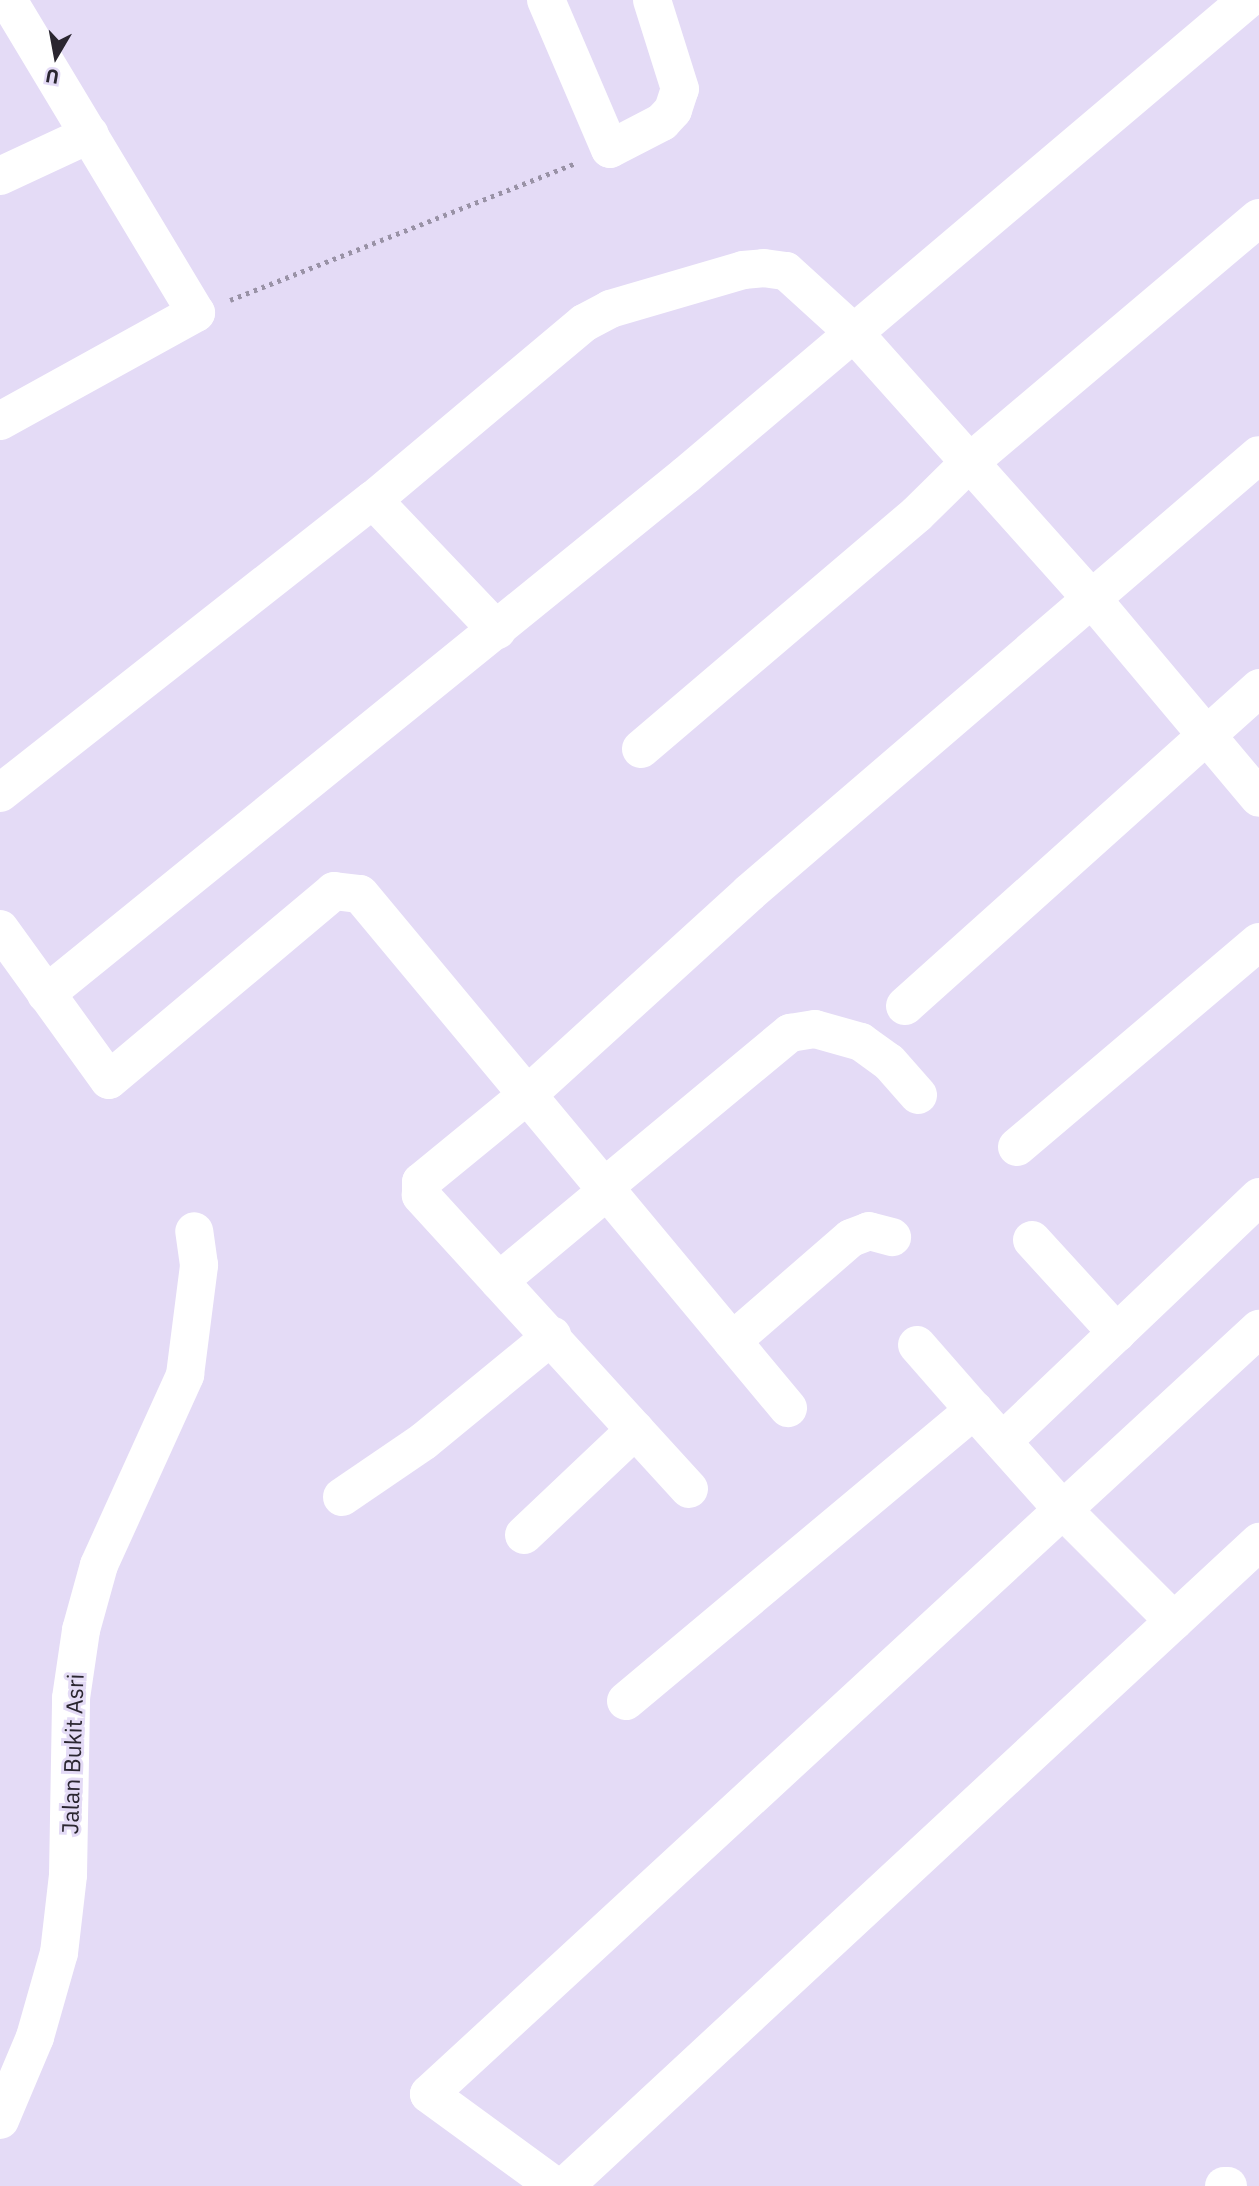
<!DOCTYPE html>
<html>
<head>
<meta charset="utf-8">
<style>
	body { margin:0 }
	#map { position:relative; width:1259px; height:2186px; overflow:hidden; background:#e4dbf6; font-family:"IBM Plex Sans",sans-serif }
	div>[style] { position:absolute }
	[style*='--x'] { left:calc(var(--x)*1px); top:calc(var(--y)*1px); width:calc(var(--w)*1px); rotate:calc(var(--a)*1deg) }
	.path>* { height:4.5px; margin-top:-2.25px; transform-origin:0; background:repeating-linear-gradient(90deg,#9992a6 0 3.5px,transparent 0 8.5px) }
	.minor>* { height:38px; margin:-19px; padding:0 19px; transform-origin:19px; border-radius:19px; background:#fff }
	span { translate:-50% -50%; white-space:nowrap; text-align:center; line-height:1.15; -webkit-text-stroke:6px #e4dbf6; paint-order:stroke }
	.street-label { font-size:23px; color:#2a2630 }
	.north { position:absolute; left:21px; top:21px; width:70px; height:70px; -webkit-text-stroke:5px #e4dbf6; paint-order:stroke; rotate:190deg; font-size:19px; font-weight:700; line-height:28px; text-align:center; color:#2a2630 }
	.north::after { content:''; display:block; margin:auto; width:24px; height:32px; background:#2a2630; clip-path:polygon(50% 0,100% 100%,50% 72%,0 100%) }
</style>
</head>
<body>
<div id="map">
	<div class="path">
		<div style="--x:230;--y:300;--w:372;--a:-21.6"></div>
	</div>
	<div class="minor">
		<div style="--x:546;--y:0;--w:162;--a:66.8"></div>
		<div style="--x:610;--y:149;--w:59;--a:-27.4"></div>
		<div style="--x:662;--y:122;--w:16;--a:-47"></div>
		<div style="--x:673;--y:110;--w:22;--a:-72"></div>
		<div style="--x:680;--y:89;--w:93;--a:-107.5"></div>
		<div style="--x:0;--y:176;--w:99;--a:-25"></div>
		<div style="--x:0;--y:421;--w:224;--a:-28.9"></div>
		<div style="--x:196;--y:313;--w:365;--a:-121"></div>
		<div style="--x:373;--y:500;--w:180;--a:46.4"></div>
		<div style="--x:641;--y:749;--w:362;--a:-40.4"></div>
		<div style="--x:917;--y:514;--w:74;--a:-44.5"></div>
		<div style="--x:970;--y:462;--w:378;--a:-40.2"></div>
		<div style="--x:0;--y:793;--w:474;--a:-38.2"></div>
		<div style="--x:373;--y:500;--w:275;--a:-40"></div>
		<div style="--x:584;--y:323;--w:30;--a:-28"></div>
		<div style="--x:610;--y:309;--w:139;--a:-16.3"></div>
		<div style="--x:743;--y:270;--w:21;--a:-5"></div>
		<div style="--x:764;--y:268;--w:22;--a:8"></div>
		<div style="--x:786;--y:271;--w:91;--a:42.3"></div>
		<div style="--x:853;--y:332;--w:360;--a:48.2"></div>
		<div style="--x:1093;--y:600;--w:258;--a:50"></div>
		<div style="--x:0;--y:929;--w:186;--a:54.2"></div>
		<div style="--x:109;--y:1080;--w:294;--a:-40"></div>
		<div style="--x:334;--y:891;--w:26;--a:7"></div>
		<div style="--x:360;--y:894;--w:669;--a:50.22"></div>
		<div style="--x:46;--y:994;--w:824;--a:-39.04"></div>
		<div style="--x:686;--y:475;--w:735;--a:-40.25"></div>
		<div style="--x:905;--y:1006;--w:476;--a:-41.9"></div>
		<div style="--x:1017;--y:1147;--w:317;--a:-40.3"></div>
		<div style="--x:603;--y:1188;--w:243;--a:-39.7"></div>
		<div style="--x:790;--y:1033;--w:25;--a:-9"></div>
		<div style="--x:815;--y:1029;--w:48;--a:15.8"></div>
		<div style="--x:861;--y:1042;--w:34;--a:36"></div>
		<div style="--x:889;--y:1062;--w:44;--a:48.7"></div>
		<div style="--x:1032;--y:1240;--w:126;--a:47.6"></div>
		<div style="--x:499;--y:1281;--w:139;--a:-39.8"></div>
		<div style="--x:732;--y:1341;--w:157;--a:-40.9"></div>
		<div style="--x:851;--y:1238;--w:19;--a:-21"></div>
		<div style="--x:869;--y:1231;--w:24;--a:15"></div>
		<div style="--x:917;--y:1345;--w:86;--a:48.8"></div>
		<div style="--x:1005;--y:1439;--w:351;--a:-43.6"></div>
		<div style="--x:689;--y:1489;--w:398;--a:-132.4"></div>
		<div style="--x:421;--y:1195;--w:13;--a:-90"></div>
		<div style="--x:421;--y:1182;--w:134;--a:-39.3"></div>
		<div style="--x:525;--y:1097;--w:303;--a:-42.3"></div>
		<div style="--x:749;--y:893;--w:672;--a:-40.66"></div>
		<div style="--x:342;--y:1497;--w:99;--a:-34.3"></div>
		<div style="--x:424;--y:1441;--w:166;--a:-39.4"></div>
		<div style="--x:524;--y:1535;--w:153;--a:-43.4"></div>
		<div style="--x:626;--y:1701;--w:454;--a:-39.9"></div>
		<div style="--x:974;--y:1410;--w:134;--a:48.3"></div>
		<div style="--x:1063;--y:1510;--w:157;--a:45"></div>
		<div style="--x:0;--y:2120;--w:90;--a:-67.1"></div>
		<div style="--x:35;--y:2037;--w:87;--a:-74.1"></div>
		<div style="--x:59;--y:1953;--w:79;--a:-83.4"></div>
		<div style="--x:68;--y:1875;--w:177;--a:-89"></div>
		<div style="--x:71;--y:1698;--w:69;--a:-81.6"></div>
		<div style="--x:81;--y:1630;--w:67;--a:-74.5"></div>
		<div style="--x:99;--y:1565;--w:209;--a:-65.6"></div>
		<div style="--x:185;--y:1375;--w:111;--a:-82.7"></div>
		<div style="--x:199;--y:1265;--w:34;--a:-98"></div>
		<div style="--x:555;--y:2186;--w:156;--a:-143.9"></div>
		<div style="--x:429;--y:2094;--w:1129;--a:-42.67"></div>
		<div style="--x:565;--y:2186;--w:947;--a:-42.86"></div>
		<div style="--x:1224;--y:2186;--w:4;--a:0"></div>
	</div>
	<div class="street-label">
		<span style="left:72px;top:1754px;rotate:-88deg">Jalan Bukit Asri</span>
	</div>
	<div class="north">U</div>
</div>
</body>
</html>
